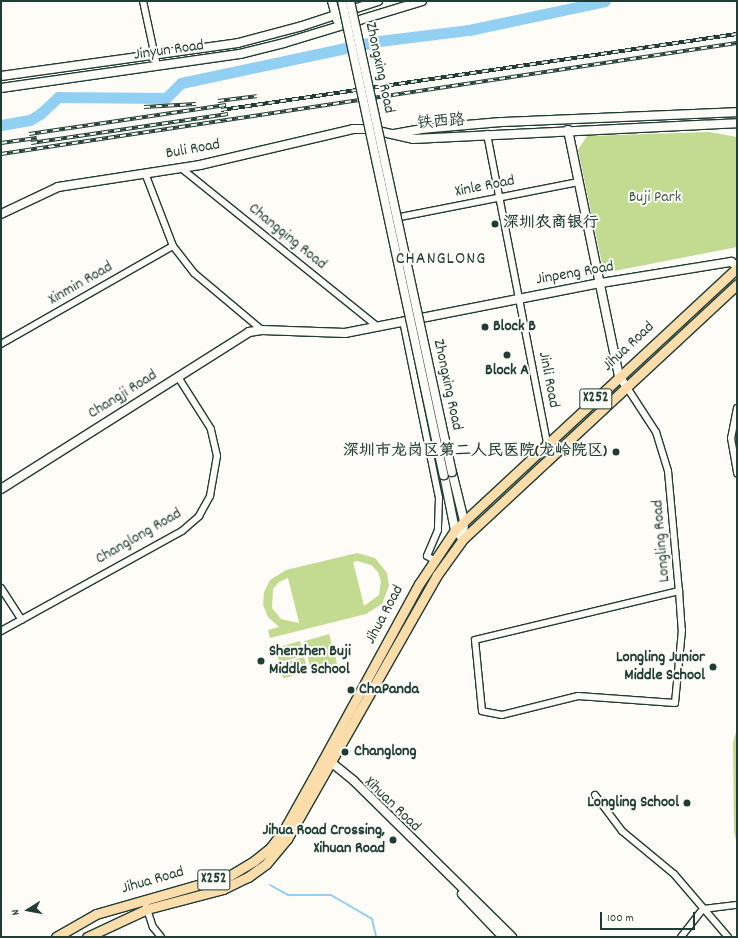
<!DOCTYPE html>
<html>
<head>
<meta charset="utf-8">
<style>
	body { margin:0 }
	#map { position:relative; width:738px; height:938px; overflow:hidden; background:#fdfcf7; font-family:Dekko,"LXGW WenKai TC",sans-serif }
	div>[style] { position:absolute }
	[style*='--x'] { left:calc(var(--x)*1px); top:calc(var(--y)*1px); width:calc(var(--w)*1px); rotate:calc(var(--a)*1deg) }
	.green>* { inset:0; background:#c3db91; transform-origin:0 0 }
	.stream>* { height:2px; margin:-1px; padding:0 1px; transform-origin:1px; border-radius:1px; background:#92d0f3 }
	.river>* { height:11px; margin:-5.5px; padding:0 5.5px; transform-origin:5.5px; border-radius:5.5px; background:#92d0f3 }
	.roads { filter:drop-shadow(1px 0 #1f3d34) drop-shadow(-1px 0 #1f3d34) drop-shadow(0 1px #1f3d34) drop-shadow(0 -1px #1f3d34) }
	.street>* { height:6px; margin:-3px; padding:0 3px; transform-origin:3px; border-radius:3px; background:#fdfcf7 }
	.secondary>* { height:8px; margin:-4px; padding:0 4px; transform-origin:4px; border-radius:4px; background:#fdfcf7 }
	.primary>* { height:9px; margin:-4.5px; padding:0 4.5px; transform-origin:4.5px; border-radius:4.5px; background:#fbddab }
	.rail>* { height:3.5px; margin-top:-1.75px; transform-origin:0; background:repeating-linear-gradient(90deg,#fdfcf7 0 6px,#1f3d34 0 12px); box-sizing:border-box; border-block:1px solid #1f3d34 }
	.bridges { filter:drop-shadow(1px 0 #1f3d34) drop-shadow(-1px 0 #1f3d34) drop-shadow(0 1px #1f3d34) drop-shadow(0 -1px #1f3d34) }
	.secondary-bridge>* { height:8px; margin:-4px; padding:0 4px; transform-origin:4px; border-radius:4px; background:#fdfcf7 }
	.dots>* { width:11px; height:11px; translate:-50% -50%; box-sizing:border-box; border:2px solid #fdfcf7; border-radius:50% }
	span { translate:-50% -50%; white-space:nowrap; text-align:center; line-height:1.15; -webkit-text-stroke:4px #fdfcf7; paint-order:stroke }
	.shield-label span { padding:1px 3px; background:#fdfcf7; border:1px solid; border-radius:3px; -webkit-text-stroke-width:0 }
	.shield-label { font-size:15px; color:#1f3d34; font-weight:700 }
	.street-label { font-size:16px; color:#1f3d34 }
	.park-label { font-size:16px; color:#405d47 }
	.poi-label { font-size:16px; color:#1f3d34; font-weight:700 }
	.left { translate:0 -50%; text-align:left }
	.right { translate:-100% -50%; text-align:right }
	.quarter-label { font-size:18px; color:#1f3d34; letter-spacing:1px }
	.frame { position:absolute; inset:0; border:2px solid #1f3d34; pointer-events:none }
	.north { position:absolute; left:8px; top:890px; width:40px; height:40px; -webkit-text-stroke:3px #fdfcf7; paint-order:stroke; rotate:259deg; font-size:11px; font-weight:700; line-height:16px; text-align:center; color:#1f3d34 }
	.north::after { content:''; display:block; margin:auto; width:14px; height:18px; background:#1f3d34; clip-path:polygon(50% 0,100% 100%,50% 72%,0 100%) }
	.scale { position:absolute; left:600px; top:912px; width:95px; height:18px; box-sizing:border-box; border:2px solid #1f3d34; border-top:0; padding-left:5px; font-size:12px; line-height:14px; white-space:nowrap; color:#1f3d34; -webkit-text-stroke:3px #fdfcf7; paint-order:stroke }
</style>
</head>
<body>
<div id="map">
	<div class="green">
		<div style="clip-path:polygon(709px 132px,737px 137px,737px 247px,604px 273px,578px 150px,587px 136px)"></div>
		<div style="clip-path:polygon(evenodd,357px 553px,375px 558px,387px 573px,389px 586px,382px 604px,366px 614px,270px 638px,268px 630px,279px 627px,268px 617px,263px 605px,264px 592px,270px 580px,286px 570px,357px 553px,357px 561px,371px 565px,378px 572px,381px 581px,379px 595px,364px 606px,353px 562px,357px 561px,357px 553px,288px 578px,299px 622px,299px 623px,281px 619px,272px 608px,273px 589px,279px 582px,288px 578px)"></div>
		<div style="left:329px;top:634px;width:15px;height:26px;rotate:74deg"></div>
		<div style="left:300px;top:641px;width:15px;height:26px;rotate:74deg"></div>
		<div style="left:334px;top:650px;width:14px;height:27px;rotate:78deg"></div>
		<div style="left:304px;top:657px;width:15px;height:26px;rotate:74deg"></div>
		<div style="clip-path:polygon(737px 729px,737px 844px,734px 832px,733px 742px)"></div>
	</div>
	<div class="stream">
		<div style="--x:270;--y:885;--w:21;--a:29"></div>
		<div style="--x:288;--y:895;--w:43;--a:0"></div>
		<div style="--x:331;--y:895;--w:48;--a:30.3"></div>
		<div style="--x:372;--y:919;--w:18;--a:77"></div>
	</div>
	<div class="river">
		<div style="--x:1;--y:125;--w:29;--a:-10"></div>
		<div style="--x:30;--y:120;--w:12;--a:-31"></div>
		<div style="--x:40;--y:114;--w:25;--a:-43"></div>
		<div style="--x:58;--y:97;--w:108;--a:0.5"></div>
		<div style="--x:166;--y:98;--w:21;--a:-45"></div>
		<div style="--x:181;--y:83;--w:202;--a:-12"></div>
		<div style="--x:379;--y:41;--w:91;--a:-7"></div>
		<div style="--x:469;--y:30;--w:139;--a:-12"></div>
	</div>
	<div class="roads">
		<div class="street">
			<div style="--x:143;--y:1;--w:66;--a:77.8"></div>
			<div style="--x:487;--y:134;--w:315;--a:79"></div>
			<div style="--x:181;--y:168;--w:252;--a:38.9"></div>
			<div style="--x:145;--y:173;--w:78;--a:69"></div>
			<div style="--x:173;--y:246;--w:34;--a:52"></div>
			<div style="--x:194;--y:273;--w:89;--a:40"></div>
			<div style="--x:395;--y:218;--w:187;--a:-11.1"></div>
			<div style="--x:403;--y:321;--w:181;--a:78.5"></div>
			<div style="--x:439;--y:498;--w:32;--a:92"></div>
			<div style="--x:438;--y:530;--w:28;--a:113"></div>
			<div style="--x:427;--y:556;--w:8;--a:30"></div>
			<div style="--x:1;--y:344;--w:198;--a:-29.7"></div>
			<div style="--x:626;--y:386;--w:55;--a:56.9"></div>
			<div style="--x:656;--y:432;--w:41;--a:72.9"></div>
			<div style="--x:668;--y:471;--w:121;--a:84.8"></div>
			<div style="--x:679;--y:591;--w:39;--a:86"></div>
			<div style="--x:682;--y:630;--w:73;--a:95.5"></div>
			<div style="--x:675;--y:703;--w:97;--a:-175.9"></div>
			<div style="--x:578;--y:696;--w:78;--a:166"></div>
			<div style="--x:502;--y:715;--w:20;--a:-169"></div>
			<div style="--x:482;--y:711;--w:71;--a:-95.6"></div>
			<div style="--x:475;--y:640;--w:210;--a:-13.5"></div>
			<div style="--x:737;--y:408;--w:31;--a:101"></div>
			<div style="--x:731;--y:438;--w:36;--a:80"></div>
			<div style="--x:1;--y:588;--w:38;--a:57"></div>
			<div style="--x:1;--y:631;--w:207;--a:-28.9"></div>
			<div style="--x:182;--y:531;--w:23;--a:-41"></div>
			<div style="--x:199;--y:516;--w:23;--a:-61"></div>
			<div style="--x:210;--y:496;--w:41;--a:-80.1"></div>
			<div style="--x:217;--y:456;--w:28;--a:-103"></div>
			<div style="--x:211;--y:429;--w:62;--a:-122.4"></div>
			<div style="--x:595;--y:795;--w:45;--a:53.1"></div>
			<div style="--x:622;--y:831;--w:67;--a:39.6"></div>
			<div style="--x:674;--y:874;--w:83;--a:49.4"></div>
			<div style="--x:146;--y:906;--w:22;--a:72"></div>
			<div style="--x:153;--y:927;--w:13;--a:51"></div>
			<div style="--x:703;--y:909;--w:34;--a:-7"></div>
			<div style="--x:681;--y:937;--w:36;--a:-52"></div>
		</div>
		<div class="secondary">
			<div style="--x:332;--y:1;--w:20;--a:75"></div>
			<div style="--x:1;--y:76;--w:239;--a:-7.9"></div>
			<div style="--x:238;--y:43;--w:66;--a:-14.9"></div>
			<div style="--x:302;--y:26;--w:80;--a:-18.2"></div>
			<div style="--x:1;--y:88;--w:241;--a:-8.1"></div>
			<div style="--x:240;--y:54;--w:45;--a:-14"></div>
			<div style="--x:284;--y:43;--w:144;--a:-16.9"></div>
			<div style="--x:568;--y:130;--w:251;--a:78.3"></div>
			<div style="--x:619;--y:376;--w:12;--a:55"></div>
			<div style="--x:394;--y:134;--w:27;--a:-10"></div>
			<div style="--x:421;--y:129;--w:80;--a:-5"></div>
			<div style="--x:501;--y:122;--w:236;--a:-2.4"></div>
			<div style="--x:1;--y:214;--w:63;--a:-25.3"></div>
			<div style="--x:58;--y:187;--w:144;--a:-8.8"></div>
			<div style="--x:200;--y:165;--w:157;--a:-13.2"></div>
			<div style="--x:353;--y:129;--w:16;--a:0"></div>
			<div style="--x:369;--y:129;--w:45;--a:12.8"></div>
			<div style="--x:413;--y:139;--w:324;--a:-2.8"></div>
			<div style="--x:452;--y:472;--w:50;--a:76.2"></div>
			<div style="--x:464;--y:521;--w:18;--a:93"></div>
			<div style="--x:444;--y:475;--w:56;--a:78.7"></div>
			<div style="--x:455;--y:530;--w:12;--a:48"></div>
			<div style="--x:1;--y:489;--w:294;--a:-32.3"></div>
			<div style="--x:249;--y:332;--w:13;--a:-9"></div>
			<div style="--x:262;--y:330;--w:83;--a:2.1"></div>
			<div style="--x:345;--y:333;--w:261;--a:-11.1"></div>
			<div style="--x:601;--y:283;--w:132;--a:-9.2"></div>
			<div style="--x:731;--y:262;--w:7;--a:34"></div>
			<div style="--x:324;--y:761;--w:8;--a:14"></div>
			<div style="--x:332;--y:763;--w:28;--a:39"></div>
			<div style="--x:354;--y:781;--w:222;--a:44.6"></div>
			<div style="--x:462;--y:894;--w:59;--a:46.4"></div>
		</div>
		<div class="primary">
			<div style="--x:56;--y:937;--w:46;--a:-29.9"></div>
			<div style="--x:96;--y:914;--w:138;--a:-15.9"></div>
			<div style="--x:229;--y:876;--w:29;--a:-31"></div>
			<div style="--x:254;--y:861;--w:22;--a:-39"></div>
			<div style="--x:271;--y:847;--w:21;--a:-53"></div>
			<div style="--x:284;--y:830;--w:80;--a:-60.9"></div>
			<div style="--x:323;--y:760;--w:200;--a:-61.4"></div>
			<div style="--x:419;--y:584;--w:65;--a:-56.3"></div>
			<div style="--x:455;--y:530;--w:385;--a:-42.9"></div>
			<div style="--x:87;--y:937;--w:66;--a:-25"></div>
			<div style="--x:147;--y:909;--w:79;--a:-14.7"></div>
			<div style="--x:223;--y:889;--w:28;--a:-26"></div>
			<div style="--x:248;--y:877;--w:22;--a:-36"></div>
			<div style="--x:266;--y:864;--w:33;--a:-50"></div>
			<div style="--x:287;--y:839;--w:304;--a:-60.4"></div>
			<div style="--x:437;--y:575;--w:44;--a:-54.2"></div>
			<div style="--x:463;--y:539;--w:374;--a:-42.9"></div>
		</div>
	</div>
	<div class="rail">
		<div style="--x:218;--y:101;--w:39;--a:-7"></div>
		<div style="--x:144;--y:107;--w:52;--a:-3.3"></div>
		<div style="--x:221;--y:110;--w:522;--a:-8.38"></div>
		<div style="--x:29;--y:134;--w:199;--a:-8.4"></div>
		<div style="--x:1;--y:143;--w:36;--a:-8"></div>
		<div style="--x:31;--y:143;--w:199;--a:-8.4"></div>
		<div style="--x:1;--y:154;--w:744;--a:-8.58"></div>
	</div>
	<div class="bridges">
		<div class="secondary-bridge">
			<div style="--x:342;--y:1;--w:485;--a:77.9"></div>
			<div style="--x:350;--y:1;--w:482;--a:77.8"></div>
		</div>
	</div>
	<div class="dots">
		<div style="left:495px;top:224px;background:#1f3d34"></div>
		<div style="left:485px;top:327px;background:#1f3d34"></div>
		<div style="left:507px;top:355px;background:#1f3d34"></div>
		<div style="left:616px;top:452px;background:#1f3d34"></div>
		<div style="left:261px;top:661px;background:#1f3d34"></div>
		<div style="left:713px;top:667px;background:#1f3d34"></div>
		<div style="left:351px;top:690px;background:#1f3d34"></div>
		<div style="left:345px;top:752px;background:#1f3d34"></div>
		<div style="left:687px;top:803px;background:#1f3d34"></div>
		<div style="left:393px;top:840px;background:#1f3d34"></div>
	</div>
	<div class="shield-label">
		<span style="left:596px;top:399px">X252</span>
		<span style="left:214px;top:880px">X252</span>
	</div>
	<div class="street-label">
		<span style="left:169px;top:51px;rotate:-8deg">Jinyun Road</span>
		<span style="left:379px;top:68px;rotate:78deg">Zhongxing Road</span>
		<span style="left:441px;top:123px;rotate:-4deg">铁西路</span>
		<span style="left:193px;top:150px;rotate:-10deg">Buli Road</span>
		<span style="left:485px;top:187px;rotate:-11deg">Xinle Road</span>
		<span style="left:287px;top:237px;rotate:39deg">Changqing Road</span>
		<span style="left:575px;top:274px;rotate:-10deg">Jinpeng Road</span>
		<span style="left:81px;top:284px;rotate:-30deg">Xinmin Road</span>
		<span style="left:629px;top:347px;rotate:-43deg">Jihua Road</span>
		<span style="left:548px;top:380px;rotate:79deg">Jinli Road</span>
		<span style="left:447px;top:385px;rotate:78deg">Zhongxing Road</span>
		<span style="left:123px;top:395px;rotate:-32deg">Changji Road</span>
		<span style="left:139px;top:537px;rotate:-30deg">Changlong Road</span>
		<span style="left:662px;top:541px;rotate:-95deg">Longling Road</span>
		<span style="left:385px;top:615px;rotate:-62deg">Jihua Road</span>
		<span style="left:392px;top:805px;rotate:44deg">Xihuan Road</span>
		<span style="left:153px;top:881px;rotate:-16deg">Jihua Road</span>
	</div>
	<div class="park-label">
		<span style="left:655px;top:198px">Buji Park</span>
	</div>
	<div class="poi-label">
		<span class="left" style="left:503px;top:224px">深圳农商银行</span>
		<span class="left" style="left:493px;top:327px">Block B</span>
		<span style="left:507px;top:371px">Block A</span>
		<span class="right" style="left:607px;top:452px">深圳市龙岗区第二人民医院(龙岭院区)</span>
		<span class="left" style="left:269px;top:661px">Shenzhen Buji<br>Middle School</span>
		<span class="right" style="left:705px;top:667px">Longling Junior<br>Middle School</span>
		<span class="left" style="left:359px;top:690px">ChaPanda</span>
		<span class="left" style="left:354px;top:752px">Changlong</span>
		<span class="right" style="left:679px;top:803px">Longling School</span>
		<span class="right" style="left:385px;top:840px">Jihua Road Crossing,<br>Xihuan Road</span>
	</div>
	<div class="quarter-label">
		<span style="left:441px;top:260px">CHANGLONG</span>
	</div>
	<div class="frame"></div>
	<div class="north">N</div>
	<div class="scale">100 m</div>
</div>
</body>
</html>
